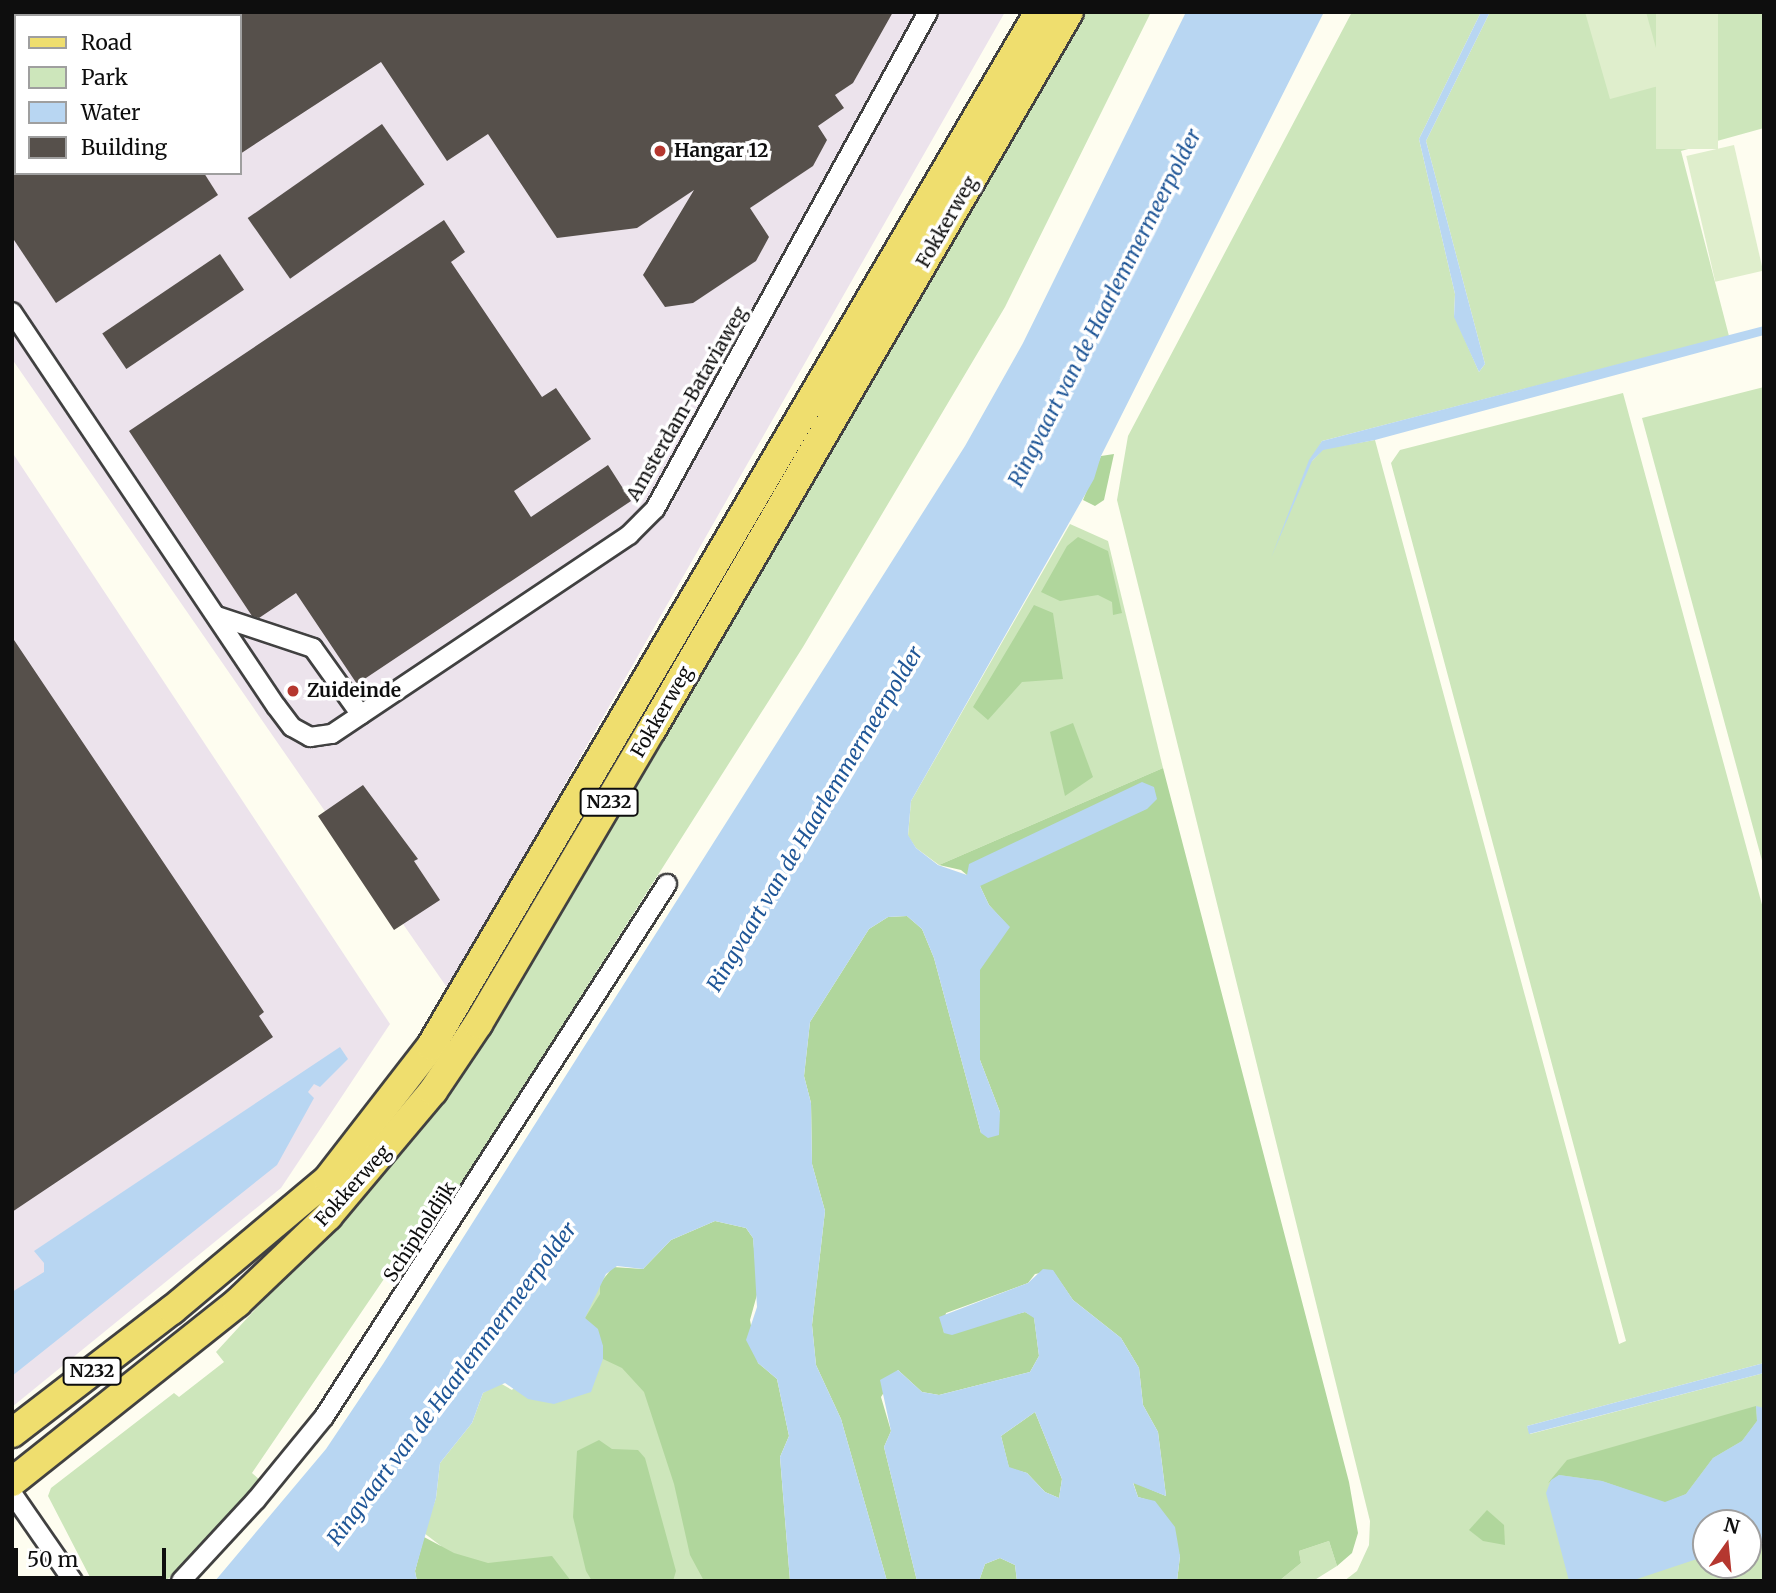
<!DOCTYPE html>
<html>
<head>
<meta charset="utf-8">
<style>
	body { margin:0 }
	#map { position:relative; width:1776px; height:1593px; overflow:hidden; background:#fefdf0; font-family:Merriweather,serif }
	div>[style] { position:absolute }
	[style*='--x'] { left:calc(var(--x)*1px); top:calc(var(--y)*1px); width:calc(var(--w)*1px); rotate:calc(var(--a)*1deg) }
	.industrial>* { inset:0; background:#ece3ec }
	.green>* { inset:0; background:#cde6bb }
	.forest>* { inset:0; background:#b0d69c }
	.pitch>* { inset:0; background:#dfeecc; transform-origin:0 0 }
	.water>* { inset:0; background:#b8d6f2 }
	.building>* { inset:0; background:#56504b; transform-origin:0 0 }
	.roads { filter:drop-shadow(2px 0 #414141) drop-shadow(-2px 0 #414141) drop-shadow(0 2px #414141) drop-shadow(0 -2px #414141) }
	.street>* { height:18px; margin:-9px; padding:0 9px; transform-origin:9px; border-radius:9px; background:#fff }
	.primary>* { height:28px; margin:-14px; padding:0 14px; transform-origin:14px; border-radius:14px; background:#efde6e }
	.dots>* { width:19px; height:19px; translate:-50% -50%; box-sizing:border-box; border:4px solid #fff; border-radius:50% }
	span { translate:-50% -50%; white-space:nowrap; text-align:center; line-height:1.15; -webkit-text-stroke:7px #fff; paint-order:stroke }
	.shield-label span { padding:2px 5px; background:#fff; border:2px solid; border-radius:5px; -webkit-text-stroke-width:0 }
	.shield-label { font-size:18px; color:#0e0e0e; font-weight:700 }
	.poi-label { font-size:19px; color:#0e0e0e; font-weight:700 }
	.left { translate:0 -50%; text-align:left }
	.street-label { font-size:19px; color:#0e0e0e }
	.water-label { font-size:21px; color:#1f5697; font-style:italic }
	.frame { position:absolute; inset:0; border:14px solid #0e0e0e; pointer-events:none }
	.legend { position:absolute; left:14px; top:14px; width:228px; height:161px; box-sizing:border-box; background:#fff; border:2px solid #9f9f9f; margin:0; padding:9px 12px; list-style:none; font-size:21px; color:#0e0e0e }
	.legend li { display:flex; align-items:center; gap:14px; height:35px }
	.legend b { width:35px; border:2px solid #9f9f9f }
	.north { position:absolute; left:1692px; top:1509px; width:70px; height:70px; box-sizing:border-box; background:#fff; border:2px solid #9f9f9f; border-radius:50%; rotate:15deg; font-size:19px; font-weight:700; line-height:28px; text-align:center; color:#0e0e0e }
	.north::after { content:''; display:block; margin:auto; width:24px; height:32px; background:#b5372f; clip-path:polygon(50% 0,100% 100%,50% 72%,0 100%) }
	.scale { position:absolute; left:14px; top:1548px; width:152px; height:32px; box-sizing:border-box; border:4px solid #0e0e0e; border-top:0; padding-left:9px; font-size:21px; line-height:24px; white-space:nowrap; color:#0e0e0e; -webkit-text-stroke:5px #fff; paint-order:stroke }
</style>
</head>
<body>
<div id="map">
	<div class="industrial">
		<div style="clip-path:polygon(evenodd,12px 12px,1005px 12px,448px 989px,12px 359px,12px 12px,16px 16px,240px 16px,240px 173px,16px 173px,16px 16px)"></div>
		<div style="clip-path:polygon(12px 452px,390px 1024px,281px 1188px,12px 1407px)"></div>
	</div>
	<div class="green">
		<div style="clip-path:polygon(1084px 12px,1151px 12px,1005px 307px,803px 647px,399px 1282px,386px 1276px,252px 1473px,261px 1481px,166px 1581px,92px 1581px,48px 1496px,51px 1488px,174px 1393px,179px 1397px,224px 1362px,216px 1352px,413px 1138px,482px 1042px)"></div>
		<div style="clip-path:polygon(evenodd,1352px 12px,1481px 12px,1419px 139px,1455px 294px,1454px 315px,1479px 372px,1485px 364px,1426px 141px,1490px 12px,1764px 12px,1764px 128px,1681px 151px,1729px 336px,1322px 441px,1312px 461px,1323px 449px,1375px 440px,1619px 1344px,1626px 1341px,1391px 463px,1400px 450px,1623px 393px,1764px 912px,1764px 1363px,1527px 1426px,1530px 1434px,1764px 1373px,1764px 1581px,1344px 1581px,1357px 1571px,1369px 1545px,1370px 1521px,1117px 500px,1128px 436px,1352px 12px,1706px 1523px,1748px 1523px,1748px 1565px,1706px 1565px,1706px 1523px)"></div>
		<div style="clip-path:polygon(1764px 387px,1764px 868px,1642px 418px)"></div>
		<div style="clip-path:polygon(1070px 524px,1108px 541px,1163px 768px,939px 865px,916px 848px,908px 836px,911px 801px)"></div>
		<div style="clip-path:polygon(613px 1267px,790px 1581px,434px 1581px,441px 1546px,424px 1533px,436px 1498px,440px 1463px,472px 1423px,483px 1393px,500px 1383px,512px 1390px)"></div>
		<div style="clip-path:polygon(1329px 1541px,1337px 1566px,1313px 1581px,1279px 1581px,1301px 1563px,1299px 1551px)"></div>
	</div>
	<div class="forest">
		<div style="clip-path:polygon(1114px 454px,1104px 500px,1095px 506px,1083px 500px,1101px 456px)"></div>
		<div style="clip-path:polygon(1078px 537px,1108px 551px,1122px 613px,1113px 615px,1112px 602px,1098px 595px,1060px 601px,1041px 592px,1067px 546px)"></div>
		<div style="clip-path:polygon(1034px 605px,1053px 613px,1063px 679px,1022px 682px,988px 720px,973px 707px)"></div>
		<div style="clip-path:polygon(1073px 723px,1093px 777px,1065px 796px,1050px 732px)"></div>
		<div style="clip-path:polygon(1163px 768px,1349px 1482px,1358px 1533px,1352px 1553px,1337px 1566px,1329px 1541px,1299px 1551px,1301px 1563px,1279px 1581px,1177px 1581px,1180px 1556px,1162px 1513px,1155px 1502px,1138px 1497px,1133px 1482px,1166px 1496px,1158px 1432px,1143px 1405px,1139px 1368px,1121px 1338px,1073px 1300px,1053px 1271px,1035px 1274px,1028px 1283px,946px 1313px,943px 1325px,944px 1333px,1025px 1312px,1034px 1317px,1039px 1356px,1030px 1372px,939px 1395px,922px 1392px,898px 1370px,881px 1397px,891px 1431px,884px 1447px,917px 1581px,887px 1581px,841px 1419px,816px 1365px,812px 1325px,825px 1211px,812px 1164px,811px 1103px,804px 1076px,810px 1022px,869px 929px,888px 917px,907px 916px,922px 929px,934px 958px,981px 1133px,1000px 1112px,980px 1060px,980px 969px,1009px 927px,989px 905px,980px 886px,961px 870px,939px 865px)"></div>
		<div style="clip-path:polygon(715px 1221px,746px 1228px,753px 1238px,758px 1291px,750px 1320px,758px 1363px,777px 1379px,789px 1436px,780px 1457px,790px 1581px,704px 1581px,690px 1555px,674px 1484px,644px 1392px,622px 1368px,603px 1359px,603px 1346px,585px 1318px,600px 1294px,600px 1284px,613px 1267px,643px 1269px,671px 1240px)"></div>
		<div style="clip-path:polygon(1756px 1406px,1757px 1421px,1742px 1441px,1713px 1458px,1686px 1494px,1665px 1503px,1602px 1481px,1559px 1475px,1548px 1483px,1567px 1460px)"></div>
		<div style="clip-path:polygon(1035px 1412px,1062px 1479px,1059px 1498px,1045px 1492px,1027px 1473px,1009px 1468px,1001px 1436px)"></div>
		<div style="clip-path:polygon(599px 1440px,612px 1449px,638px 1450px,645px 1458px,676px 1571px,673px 1581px,592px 1581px,586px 1571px,573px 1517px,577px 1451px)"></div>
		<div style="clip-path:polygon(1487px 1510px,1504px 1525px,1505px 1545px,1483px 1541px,1469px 1530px)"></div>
		<div style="clip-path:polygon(424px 1537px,454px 1553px,488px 1563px,552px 1556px,571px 1581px,417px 1581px,415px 1571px)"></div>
		<div style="clip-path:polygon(1000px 1558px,1015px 1565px,1017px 1581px,979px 1581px,985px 1564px)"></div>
	</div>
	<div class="pitch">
		<div style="clip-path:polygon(1585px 12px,1646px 12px,1666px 84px,1610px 99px)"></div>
		<div style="left:1656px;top:12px;width:62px;height:137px"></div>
		<div style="left:1734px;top:145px;width:129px;height:49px;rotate:77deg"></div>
	</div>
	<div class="water">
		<div style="clip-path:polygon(1186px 12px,1324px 12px,1101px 456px,1094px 479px,911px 801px,908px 835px,916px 848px,938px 865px,967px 875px,969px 864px,1142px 782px,1154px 787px,1157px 799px,1147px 809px,980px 886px,989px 905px,1010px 927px,980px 970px,980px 1060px,1000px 1112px,999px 1135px,988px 1138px,981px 1133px,934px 958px,922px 929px,907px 916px,888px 917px,869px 929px,810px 1022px,804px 1076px,811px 1103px,812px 1164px,825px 1211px,812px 1325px,816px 1365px,841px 1419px,887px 1581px,790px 1581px,780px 1457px,789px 1436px,777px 1379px,758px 1363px,746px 1340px,757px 1307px,753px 1238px,746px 1228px,715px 1221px,671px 1240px,643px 1269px,617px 1266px,606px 1274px,585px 1318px,598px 1329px,603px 1346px,603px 1359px,591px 1392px,554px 1404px,528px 1399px,505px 1383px,483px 1393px,472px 1423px,440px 1463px,436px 1498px,415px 1571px,417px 1581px,215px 1581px,326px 1449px,383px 1364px,965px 446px,1023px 343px)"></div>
		<div style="clip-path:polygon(1481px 12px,1490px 12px,1426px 141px,1485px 364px,1479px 372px,1454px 317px,1455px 294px,1419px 139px)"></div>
		<div style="clip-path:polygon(1764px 326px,1764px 335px,1375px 440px,1323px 450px,1312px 461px,1271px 558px,1309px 460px,1322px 441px)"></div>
		<div style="clip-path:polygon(340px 1047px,348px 1059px,320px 1087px,314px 1084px,308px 1092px,314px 1098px,277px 1165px,12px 1376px,12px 1292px,44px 1272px,44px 1263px,34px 1251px)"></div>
		<div style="clip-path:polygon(evenodd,1043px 1269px,1053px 1270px,1073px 1300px,1121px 1338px,1139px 1368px,1143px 1405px,1158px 1432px,1166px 1496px,1133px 1483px,1138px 1497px,1155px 1501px,1175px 1527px,1180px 1556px,1177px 1581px,1017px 1581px,1015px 1565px,1000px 1558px,985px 1564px,979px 1581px,917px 1581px,884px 1447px,891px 1431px,880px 1380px,898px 1370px,922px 1392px,939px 1395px,1030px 1372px,1039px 1356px,1034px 1318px,1025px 1312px,952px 1335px,944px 1333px,939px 1317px,1028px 1283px,1043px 1269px,1035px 1412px,1062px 1479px,1059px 1498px,1045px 1492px,1027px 1473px,1009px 1467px,1001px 1436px,1035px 1412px)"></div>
		<div style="clip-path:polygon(1764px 1363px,1764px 1373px,1529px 1434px,1527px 1426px)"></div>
		<div style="clip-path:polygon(1756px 1406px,1764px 1408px,1764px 1541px,1748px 1545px,1748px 1523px,1706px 1523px,1706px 1556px,1631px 1581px,1569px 1581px,1546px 1493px,1551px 1480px,1559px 1475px,1602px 1481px,1665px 1502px,1686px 1494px,1713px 1458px,1742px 1441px,1757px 1421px)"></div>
	</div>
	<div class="building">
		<div style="clip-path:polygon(240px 12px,893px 12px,853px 83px,835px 95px,844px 108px,818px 126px,827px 140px,813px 166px,750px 208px,769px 237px,756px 261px,693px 303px,665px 307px,643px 275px,694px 190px,637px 228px,557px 238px,488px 134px,447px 161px,381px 62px,240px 154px)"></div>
		<div style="left:382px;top:124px;width:74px;height:164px;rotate:55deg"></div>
		<div style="clip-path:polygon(12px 173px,204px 173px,218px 195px,56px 303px,12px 237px)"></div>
		<div style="clip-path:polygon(444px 220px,465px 252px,451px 262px,542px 397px,556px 388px,591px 439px,514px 491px,531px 517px,608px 465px,631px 501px,357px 684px,296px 593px,259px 618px,252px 616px,129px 431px)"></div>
		<div style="left:220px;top:254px;width:43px;height:142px;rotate:56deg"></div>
		<div style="clip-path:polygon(12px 637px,264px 1012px,259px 1016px,273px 1037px,12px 1212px)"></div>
		<div style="clip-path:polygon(363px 785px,418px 859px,414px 861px,440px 900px,394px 930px,318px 816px)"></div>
	</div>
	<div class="roads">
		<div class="street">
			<div style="--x:12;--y:312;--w:474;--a:56.2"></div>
			<div style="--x:276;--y:706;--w:26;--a:53"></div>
			<div style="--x:292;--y:727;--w:21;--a:29"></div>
			<div style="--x:310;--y:737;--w:22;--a:-8"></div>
			<div style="--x:332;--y:734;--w:358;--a:-33.8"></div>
			<div style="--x:629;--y:535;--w:37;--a:-45"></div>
			<div style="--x:655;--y:509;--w:567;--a:-61.22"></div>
			<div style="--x:217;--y:616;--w:101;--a:18.4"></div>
			<div style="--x:313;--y:648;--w:82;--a:54.4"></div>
			<div style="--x:12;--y:1493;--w:107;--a:55.3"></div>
			<div style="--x:181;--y:1581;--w:110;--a:-47.2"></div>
			<div style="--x:256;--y:1500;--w:107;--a:-50.7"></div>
			<div style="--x:324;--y:1417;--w:634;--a:-57.24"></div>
		</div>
		<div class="primary">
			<div style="--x:12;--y:1433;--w:202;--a:-37.6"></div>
			<div style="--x:172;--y:1310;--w:204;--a:-40"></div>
			<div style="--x:328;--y:1179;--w:168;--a:-52.2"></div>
			<div style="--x:431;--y:1046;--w:1200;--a:-59.54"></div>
			<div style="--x:12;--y:1482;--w:288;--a:-38.5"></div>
			<div style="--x:237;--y:1303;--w:126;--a:-43.7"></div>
			<div style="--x:328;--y:1216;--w:163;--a:-50"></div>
			<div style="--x:433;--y:1091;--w:81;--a:-56.1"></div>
			<div style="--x:478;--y:1024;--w:342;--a:-59.5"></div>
			<div style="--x:652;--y:729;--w:829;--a:-59.82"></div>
		</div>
	</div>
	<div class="dots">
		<div style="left:660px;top:151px;background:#b5372f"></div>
		<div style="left:293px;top:691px;background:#b5372f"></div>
	</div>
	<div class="shield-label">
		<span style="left:609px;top:802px">N232</span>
		<span style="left:92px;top:1371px">N232</span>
	</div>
	<div class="poi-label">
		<span class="left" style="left:674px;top:151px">Hangar 12</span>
		<span class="left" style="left:307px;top:691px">Zuideinde</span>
	</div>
	<div class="street-label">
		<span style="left:947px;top:222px;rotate:-60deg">Fokkerweg</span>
		<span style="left:687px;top:404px;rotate:-60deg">Amsterdam-Bataviaweg</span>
		<span style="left:662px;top:712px;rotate:-60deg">Fokkerweg</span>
		<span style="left:353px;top:1186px;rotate:-48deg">Fokkerweg</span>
		<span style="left:420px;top:1232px;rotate:-57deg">Schipholdijk</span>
	</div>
	<div class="water-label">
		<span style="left:1105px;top:308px;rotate:-63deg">Ringvaart van de Haarlemmermeerpolder</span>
		<span style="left:815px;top:819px;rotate:-59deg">Ringvaart van de Haarlemmermeerpolder</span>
		<span style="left:452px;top:1384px;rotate:-53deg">Ringvaart van de Haarlemmermeerpolder</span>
	</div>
	<div class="frame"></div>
	<ul class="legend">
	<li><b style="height:9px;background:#efde6e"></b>Road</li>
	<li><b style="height:19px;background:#cde6bb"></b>Park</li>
	<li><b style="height:19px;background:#b8d6f2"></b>Water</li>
	<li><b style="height:19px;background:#56504b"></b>Building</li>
	</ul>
	<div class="north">N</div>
	<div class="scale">50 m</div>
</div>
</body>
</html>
